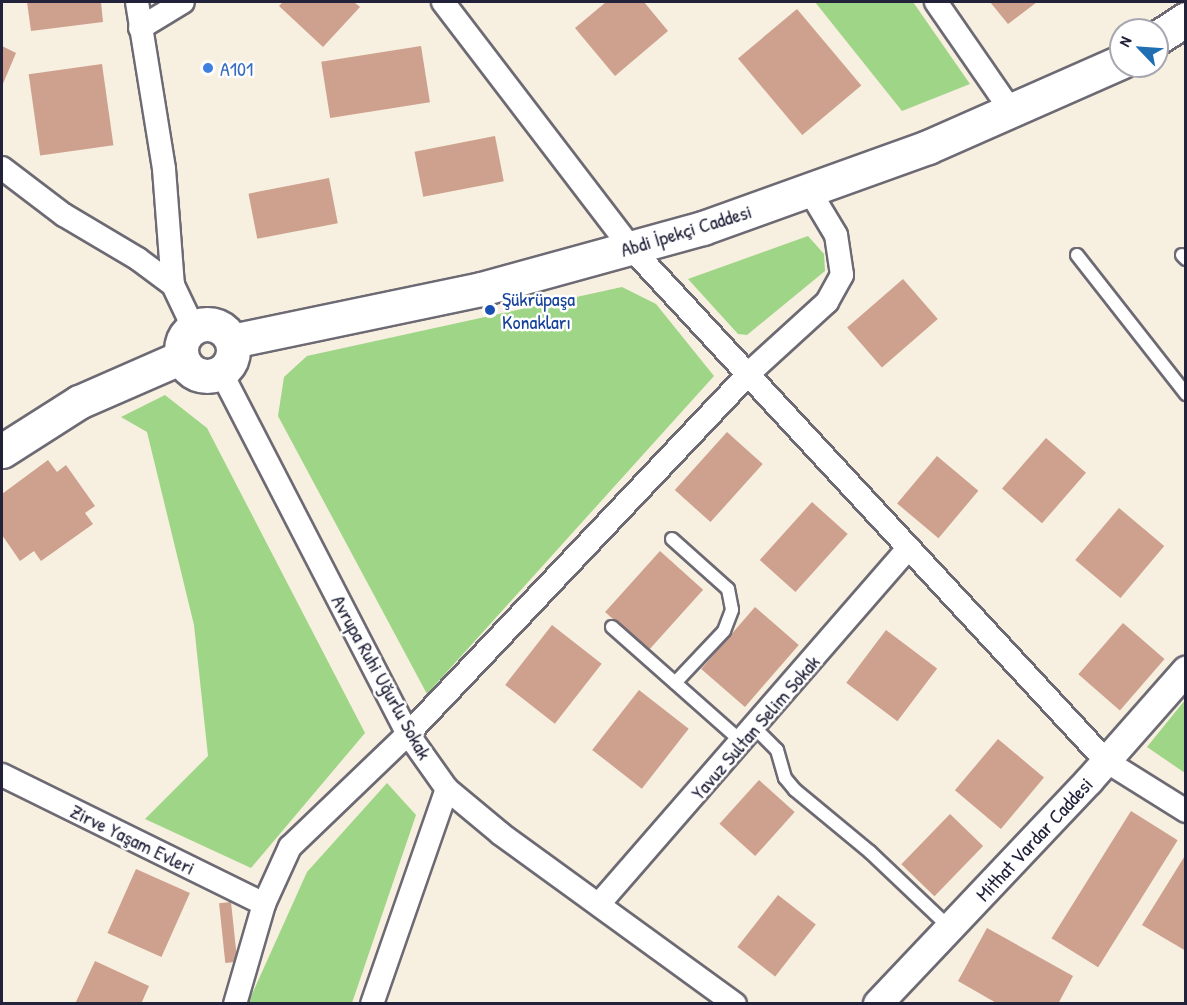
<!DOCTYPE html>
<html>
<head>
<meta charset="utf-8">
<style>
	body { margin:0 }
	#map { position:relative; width:1187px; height:1005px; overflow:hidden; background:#f7efdf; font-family:"Patrick Hand",sans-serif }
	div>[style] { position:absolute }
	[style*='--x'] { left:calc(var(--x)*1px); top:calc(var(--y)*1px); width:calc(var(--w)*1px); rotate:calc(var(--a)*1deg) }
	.green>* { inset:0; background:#9fd586 }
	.building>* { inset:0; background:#cea08e; transform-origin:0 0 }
	.roads { filter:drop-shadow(2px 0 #6d6a74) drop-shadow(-2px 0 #6d6a74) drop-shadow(0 2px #6d6a74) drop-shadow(0 -2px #6d6a74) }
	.service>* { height:12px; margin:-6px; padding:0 6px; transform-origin:6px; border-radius:6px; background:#fff }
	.minor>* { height:22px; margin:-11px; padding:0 11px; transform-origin:11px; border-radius:11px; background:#fff }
	.tertiary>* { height:28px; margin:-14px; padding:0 14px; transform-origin:14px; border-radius:14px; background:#fff }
	.secondary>* { height:33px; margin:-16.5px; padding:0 16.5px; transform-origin:16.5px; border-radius:16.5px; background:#fff }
	.secondary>.ring { margin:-16.5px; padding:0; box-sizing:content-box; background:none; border:33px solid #fff; border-radius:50% }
	.dots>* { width:16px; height:16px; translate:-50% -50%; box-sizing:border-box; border:3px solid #fff; border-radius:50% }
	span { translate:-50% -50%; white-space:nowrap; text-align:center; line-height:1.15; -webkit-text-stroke:5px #fff; paint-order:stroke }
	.shop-label { font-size:20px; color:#366cbe }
	.left { translate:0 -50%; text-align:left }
	.street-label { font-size:20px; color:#22223b }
	.transit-label { font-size:20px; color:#164399 }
	.frame { position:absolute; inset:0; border:3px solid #22223b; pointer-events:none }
	.north { position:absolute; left:1109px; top:18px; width:60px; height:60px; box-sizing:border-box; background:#fff; border:2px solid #a7a7b1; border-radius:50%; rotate:295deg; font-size:16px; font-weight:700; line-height:24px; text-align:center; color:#22223b }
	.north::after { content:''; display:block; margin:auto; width:21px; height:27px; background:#1f6fb2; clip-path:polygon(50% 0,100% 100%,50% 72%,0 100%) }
</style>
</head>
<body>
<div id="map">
	<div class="green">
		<div style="clip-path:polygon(815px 2px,913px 2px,970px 84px,902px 111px)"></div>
		<div style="clip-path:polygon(808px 236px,824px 254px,825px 271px,747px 335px,738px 334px,688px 279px)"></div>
		<div style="clip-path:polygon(622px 287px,656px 304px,714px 376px,427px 694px,278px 416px,284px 377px,307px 356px)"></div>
		<div style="clip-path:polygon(165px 395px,207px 428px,365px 733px,251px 868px,145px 819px,208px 756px,194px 625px,147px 432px,121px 417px)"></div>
		<div style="clip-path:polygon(1185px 700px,1185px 773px,1147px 747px)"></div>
		<div style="clip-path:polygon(387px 783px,416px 815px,352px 1003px,248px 1003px,307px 872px)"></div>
	</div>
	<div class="building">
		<div style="clip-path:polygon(27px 2px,101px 2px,103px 22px,31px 31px)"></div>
		<div style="clip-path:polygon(283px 2px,354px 2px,360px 7px,323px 47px,279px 6px)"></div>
		<div style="clip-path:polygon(606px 2px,644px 2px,668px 31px,615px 76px,575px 28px)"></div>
		<div style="clip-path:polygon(990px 2px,1037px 2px,1008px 24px)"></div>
		<div style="left:797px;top:9px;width:100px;height:77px;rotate:50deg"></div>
		<div style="clip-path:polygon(2px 46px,16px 53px,2px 86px)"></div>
		<div style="left:421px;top:46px;width:57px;height:101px;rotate:81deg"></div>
		<div style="left:102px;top:64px;width:82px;height:74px;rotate:82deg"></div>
		<div style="left:495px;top:136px;width:46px;height:82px;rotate:79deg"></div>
		<div style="left:329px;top:178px;width:46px;height:82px;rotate:79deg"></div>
		<div style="left:903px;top:279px;width:53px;height:74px;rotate:49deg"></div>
		<div style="left:727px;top:432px;width:48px;height:78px;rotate:42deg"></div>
		<div style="left:1046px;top:438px;width:53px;height:67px;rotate:41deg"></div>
		<div style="left:937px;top:456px;width:54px;height:62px;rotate:40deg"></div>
		<div style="clip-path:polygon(48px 460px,57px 472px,66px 465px,95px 506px,85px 513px,93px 524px,41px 561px,34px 551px,20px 561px,2px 535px,2px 494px)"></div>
		<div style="left:812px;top:502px;width:48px;height:78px;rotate:42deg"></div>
		<div style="left:1119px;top:508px;width:59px;height:68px;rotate:40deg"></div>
		<div style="left:660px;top:551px;width:58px;height:82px;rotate:42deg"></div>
		<div style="left:755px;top:607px;width:58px;height:82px;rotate:41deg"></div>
		<div style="left:1123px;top:623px;width:55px;height:68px;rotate:41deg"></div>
		<div style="left:552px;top:625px;width:63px;height:76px;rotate:38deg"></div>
		<div style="left:886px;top:630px;width:64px;height:66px;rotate:37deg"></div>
		<div style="left:639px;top:690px;width:63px;height:76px;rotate:38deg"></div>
		<div style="left:998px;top:739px;width:60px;height:67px;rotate:40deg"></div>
		<div style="left:759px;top:780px;width:48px;height:59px;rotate:42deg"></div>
		<div style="left:1131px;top:811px;width:55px;height:150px;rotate:32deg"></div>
		<div style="left:950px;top:814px;width:46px;height:70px;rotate:44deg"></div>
		<div style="clip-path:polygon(1186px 854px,1186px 951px,1142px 925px)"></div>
		<div style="left:136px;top:869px;width:59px;height:70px;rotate:24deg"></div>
		<div style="left:778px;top:895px;width:48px;height:66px;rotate:38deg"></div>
		<div style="left:231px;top:902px;width:60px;height:12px;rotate:84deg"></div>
		<div style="clip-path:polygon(987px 928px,1073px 976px,1058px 1004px,998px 1004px,958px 981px)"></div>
		<div style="clip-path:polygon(95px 961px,149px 986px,141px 1004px,75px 1004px)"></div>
	</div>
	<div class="roads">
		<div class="service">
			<div style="--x:1077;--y:255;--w:177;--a:51.9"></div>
			<div style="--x:1182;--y:255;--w:6;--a:45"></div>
			<div style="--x:672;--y:539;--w:75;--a:41.8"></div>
			<div style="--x:728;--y:589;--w:21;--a:79"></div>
			<div style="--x:732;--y:610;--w:22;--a:111"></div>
			<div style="--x:724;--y:631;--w:71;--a:133.3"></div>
			<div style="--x:612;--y:627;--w:174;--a:41.5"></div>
			<div style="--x:755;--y:728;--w:31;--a:45"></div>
			<div style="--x:777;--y:750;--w:29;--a:74"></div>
			<div style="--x:785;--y:778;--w:16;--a:50"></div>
			<div style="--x:795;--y:790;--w:97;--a:39.6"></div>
			<div style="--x:870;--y:852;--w:110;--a:43.5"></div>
		</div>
		<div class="minor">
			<div style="--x:137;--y:2;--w:169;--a:80.8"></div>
			<div style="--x:164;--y:169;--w:116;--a:85.6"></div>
			<div style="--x:443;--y:2;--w:310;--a:52.6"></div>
			<div style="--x:631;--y:248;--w:699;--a:47.2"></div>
			<div style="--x:1106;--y:761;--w:94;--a:32"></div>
			<div style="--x:936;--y:2;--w:134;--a:55.4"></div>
			<div style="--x:140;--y:28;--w:50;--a:-31.2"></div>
			<div style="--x:2;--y:168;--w:78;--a:37.2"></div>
			<div style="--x:64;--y:215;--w:86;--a:30.7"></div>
			<div style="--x:138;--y:259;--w:44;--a:36.6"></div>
			<div style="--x:173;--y:285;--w:47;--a:64.5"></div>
			<div style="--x:221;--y:372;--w:407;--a:62.7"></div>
			<div style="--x:408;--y:734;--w:67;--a:54.7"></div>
			<div style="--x:447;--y:789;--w:70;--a:39.8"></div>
			<div style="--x:501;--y:834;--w:289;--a:36"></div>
			<div style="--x:2;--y:775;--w:292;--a:26.2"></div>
			<div style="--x:599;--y:904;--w:472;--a:-49"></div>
			<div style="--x:235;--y:1004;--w:104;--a:-73.8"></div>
			<div style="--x:264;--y:904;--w:63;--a:-65.5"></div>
			<div style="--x:290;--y:847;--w:163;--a:-43.8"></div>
			<div style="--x:408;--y:734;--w:495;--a:-46.6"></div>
			<div style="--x:748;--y:374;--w:107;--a:-42.3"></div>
			<div style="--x:827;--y:302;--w:31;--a:-61"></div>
			<div style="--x:842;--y:275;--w:40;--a:-98.5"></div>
			<div style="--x:836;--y:235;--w:52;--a:-121"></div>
			<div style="--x:372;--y:1004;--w:228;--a:-70.8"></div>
		</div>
		<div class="tertiary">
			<div style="--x:878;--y:1004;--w:307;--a:-46.6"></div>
			<div style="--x:1089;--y:781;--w:147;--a:-48.6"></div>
		</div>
		<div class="secondary">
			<div style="--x:1157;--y:38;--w:35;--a:-33"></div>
			<div class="ring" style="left:181px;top:324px;width:19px;height:19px"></div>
			<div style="--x:232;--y:341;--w:254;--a:-11.8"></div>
			<div style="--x:481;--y:289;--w:230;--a:-15.4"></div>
			<div style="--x:703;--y:228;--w:239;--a:-19.8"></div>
			<div style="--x:928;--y:147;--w:211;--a:-23.8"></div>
			<div style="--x:2;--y:451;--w:91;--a:-32.5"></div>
			<div style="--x:79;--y:402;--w:112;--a:-23.6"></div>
		</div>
	</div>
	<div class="dots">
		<div style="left:208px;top:68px;background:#3f7fe0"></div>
		<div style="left:490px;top:310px;background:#1a4fb4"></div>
	</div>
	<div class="shop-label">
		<span class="left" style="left:220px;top:68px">A101</span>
	</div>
	<div class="street-label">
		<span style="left:686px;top:230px;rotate:-17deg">Abdi İpekçi Caddesi</span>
		<span style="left:382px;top:677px;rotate:61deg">Avrupa Ruhi Uğurlu Sokak</span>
		<span style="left:755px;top:727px;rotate:-49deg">Yavuz Sultan Selim Sokak</span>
		<span style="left:133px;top:839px;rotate:26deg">Zirve Yaşam Evleri</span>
		<span style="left:1034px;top:839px;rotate:-47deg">Mithat Vardar Caddesi</span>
	</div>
	<div class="transit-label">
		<span class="left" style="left:502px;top:310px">Şükrüpaşa<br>Konakları</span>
	</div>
	<div class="frame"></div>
	<div class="north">N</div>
</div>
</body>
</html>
